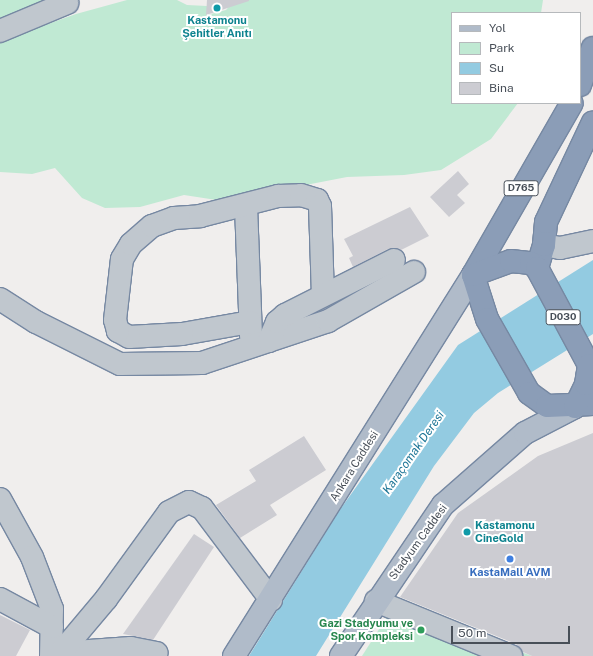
<!DOCTYPE html>
<html>
<head>
<meta charset="utf-8">
<style>
	body { margin:0 }
	#map { position:relative; width:593px; height:656px; overflow:hidden; background:#f0eeed; font-family:"Public Sans",sans-serif }
	div>[style] { position:absolute }
	[style*='--x'] { left:calc(var(--x)*1px); top:calc(var(--y)*1px); width:calc(var(--w)*1px); rotate:calc(var(--a)*1deg) }
	.green>* { inset:0; background:#c0e9d3 }
	.water>* { inset:0; background:#93cbe1 }
	.building>* { inset:0; background:#ccccd2 }
	.roads { filter:drop-shadow(1px 0 #7688a2) drop-shadow(-1px 0 #7688a2) drop-shadow(0 1px #7688a2) drop-shadow(0 -1px #7688a2) }
	.minor>* { height:22px; margin:-11px; padding:0 11px; transform-origin:11px; border-radius:11px; background:#c0c7ce }
	.major>* { height:22px; margin:-11px; padding:0 11px; transform-origin:11px; border-radius:11px; background:#b0bbc9 }
	.highway>* { height:22px; margin:-11px; padding:0 11px; transform-origin:11px; border-radius:11px; background:#8b9db7 }
	.dots>* { width:11px; height:11px; translate:-50% -50%; box-sizing:border-box; border:2px solid #fff; border-radius:50% }
	span { translate:-50% -50%; white-space:nowrap; text-align:center; line-height:1.15; -webkit-text-stroke:4px #fff; paint-order:stroke }
	.shield-label span { padding:1px 3px; background:#fff; border:1px solid; border-radius:3px; -webkit-text-stroke-width:0 }
	.shield-label { font-size:10px; color:#484f58; font-weight:700 }
	.culture-label { font-size:11px; color:#0d838f; font-weight:700 }
	.left { translate:0 -50%; text-align:left }
	.street-label { font-size:11px; color:#484f58 }
	.shop-label { font-size:11px; color:#366cbe; font-weight:700 }
	.leisure-label { font-size:11px; color:#27864d; font-weight:700 }
	.right { translate:-100% -50%; text-align:right }
	.water-label { font-size:12px; color:#1d7596; font-style:italic }
	.legend { position:absolute; left:451px; top:12px; width:130px; height:92px; box-sizing:border-box; background:#fff; border:1px solid #b6b9bc; margin:0; padding:5px 7px; list-style:none; font-size:12px; color:#484f58 }
	.legend li { display:flex; align-items:center; gap:8px; height:20px }
	.legend b { width:20px; border:1px solid #b6b9bc }
	.scale { position:absolute; left:451px; top:626px; width:119px; height:18px; box-sizing:border-box; border:2px solid #484f58; border-top:0; padding-left:5px; font-size:12px; line-height:14px; white-space:nowrap; color:#484f58; -webkit-text-stroke:3px #fff; paint-order:stroke }
</style>
</head>
<body>
<div id="map">
	<div class="green">
		<div style="clip-path:polygon(0 0,47px 0,0 23px)"></div>
		<div style="clip-path:polygon(127px 0,177px 0,187px 5px,207px 6px,207px 15px,226px 10px,235px 0,543px 0,541px 13px,452px 13px,452px 103px,518px 103px,491px 139px,441px 170px,404px 175px,347px 177px,223px 201px,184px 195px,140px 207px,105px 208px,82px 198px,55px 168px,32px 174px,0 172px,0 41px,76px 14px)"></div>
		<div style="clip-path:polygon(395px 604px,532px 656px,362px 656px)"></div>
	</div>
	<div class="water">
		<div style="clip-path:polygon(593px 260px,593px 334px,498px 393px,474px 413px,434px 466px,316px 656px,249px 656px,339px 511px,458px 345px)"></div>
	</div>
	<div class="building">
		<div style="clip-path:polygon(207px 0,249px 0,249px 1px,206px 15px)"></div>
		<div style="clip-path:polygon(458px 171px,469px 184px,457px 195px,465px 203px,449px 217px,430px 197px)"></div>
		<div style="clip-path:polygon(410px 207px,429px 236px,401px 250px,388px 249px,353px 267px,349px 258px,353px 256px,344px 239px)"></div>
		<div style="clip-path:polygon(593px 433px,593px 656px,532px 656px,523px 652px,516px 644px,400px 597px,458px 513px,538px 456px)"></div>
		<div style="clip-path:polygon(304px 436px,326px 470px,270px 505px,277px 515px,240px 538px,216px 505px,256px 481px,249px 470px)"></div>
		<div style="clip-path:polygon(194px 534px,214px 547px,153px 640px,123px 634px)"></div>
		<div style="clip-path:polygon(0 615px,30px 630px,16px 656px,0 656px)"></div>
	</div>
	<div class="roads">
		<div class="minor">
			<div style="--x:0;--y:31;--w:73;--a:-22.7"></div>
			<div style="--x:246;--y:206;--w:130;--a:87.8"></div>
			<div style="--x:544;--y:245;--w:16;--a:11"></div>
			<div style="--x:560;--y:248;--w:34;--a:-12"></div>
			<div style="--x:0;--y:299;--w:43;--a:32.6"></div>
			<div style="--x:36;--y:322;--w:94;--a:26.6"></div>
			<div style="--x:120;--y:364;--w:82;--a:-0.7"></div>
			<div style="--x:202;--y:363;--w:133;--a:-18.4"></div>
			<div style="--x:328;--y:321;--w:99;--a:-29.7"></div>
			<div style="--x:250;--y:322;--w:69;--a:170"></div>
			<div style="--x:182;--y:334;--w:53;--a:176.8"></div>
			<div style="--x:129;--y:337;--w:13;--a:-151"></div>
			<div style="--x:118;--y:331;--w:11;--a:-105"></div>
			<div style="--x:115;--y:320;--w:61;--a:-83.5"></div>
			<div style="--x:122;--y:259;--w:17;--a:-59"></div>
			<div style="--x:131;--y:244;--w:28;--a:-41"></div>
			<div style="--x:152;--y:226;--w:23;--a:-20"></div>
			<div style="--x:174;--y:218;--w:26;--a:-4"></div>
			<div style="--x:200;--y:216;--w:81;--a:-14.4"></div>
			<div style="--x:278;--y:196;--w:23;--a:-2"></div>
			<div style="--x:301;--y:195;--w:17;--a:17"></div>
			<div style="--x:317;--y:200;--w:7;--a:63"></div>
			<div style="--x:320;--y:206;--w:89;--a:88.1"></div>
			<div style="--x:269;--y:341;--w:21;--a:-67"></div>
			<div style="--x:277;--y:322;--w:11;--a:-41"></div>
			<div style="--x:285;--y:315;--w:122;--a:-26.8"></div>
			<div style="--x:0;--y:499;--w:66;--a:61.1"></div>
			<div style="--x:32;--y:557;--w:56;--a:69"></div>
			<div style="--x:52;--y:609;--w:47;--a:91.2"></div>
			<div style="--x:0;--y:599;--w:59;--a:28.3"></div>
			<div style="--x:376;--y:601;--w:146;--a:22.2"></div>
			<div style="--x:61;--y:653;--w:70;--a:-4.1"></div>
			<div style="--x:131;--y:648;--w:26;--a:11"></div>
			<div style="--x:58;--y:656;--w:75;--a:-49.9"></div>
			<div style="--x:106;--y:599;--w:107;--a:-54.1"></div>
			<div style="--x:169;--y:512;--w:22;--a:-27"></div>
			<div style="--x:189;--y:502;--w:14;--a:25"></div>
			<div style="--x:202;--y:508;--w:115;--a:53.1"></div>
		</div>
		<div class="major">
			<div style="--x:234;--y:656;--w:450;--a:-57.9"></div>
			<div style="--x:341;--y:656;--w:182;--a:-56"></div>
			<div style="--x:443;--y:505;--w:109;--a:-41.3"></div>
			<div style="--x:525;--y:433;--w:56;--a:-27.5"></div>
		</div>
		<div class="highway">
			<div style="--x:580;--y:85;--w:39;--a:-71"></div>
			<div style="--x:537;--y:268;--w:24;--a:-73"></div>
			<div style="--x:544;--y:245;--w:23;--a:-85"></div>
			<div style="--x:546;--y:222;--w:110;--a:-64.8"></div>
			<div style="--x:473;--y:275;--w:46;--a:72.3"></div>
			<div style="--x:487;--y:319;--w:85;--a:60.4"></div>
			<div style="--x:529;--y:393;--w:22;--a:36"></div>
			<div style="--x:547;--y:406;--w:46;--a:-2.5"></div>
			<div style="--x:473;--y:275;--w:198;--a:-60.1"></div>
			<div style="--x:473;--y:275;--w:40;--a:-20.2"></div>
			<div style="--x:511;--y:261;--w:20;--a:6"></div>
			<div style="--x:531;--y:263;--w:8;--a:40"></div>
			<div style="--x:537;--y:268;--w:110;--a:61.8"></div>
			<div style="--x:575;--y:407;--w:25;--a:-64"></div>
			<div style="--x:586;--y:384;--w:19;--a:-81"></div>
		</div>
	</div>
	<div class="dots">
		<div style="left:217px;top:8px;background:#0f9aa8"></div>
		<div style="left:467px;top:532px;background:#0f9aa8"></div>
		<div style="left:510px;top:559px;background:#3f7fe0"></div>
		<div style="left:421px;top:630px;background:#2e9e5b"></div>
	</div>
	<div class="shield-label">
		<span style="left:521px;top:188px">D765</span>
		<span style="left:563px;top:317px">D030</span>
	</div>
	<div class="culture-label">
		<span style="left:217px;top:27px">Kastamonu<br>Şehitler Anıtı</span>
		<span class="left" style="left:475px;top:532px">Kastamonu<br>CineGold</span>
	</div>
	<div class="street-label">
		<span style="left:354px;top:466px;rotate:-58deg">Ankara Caddesi</span>
		<span style="left:418px;top:542px;rotate:-54deg">Stadyum Caddesi</span>
	</div>
	<div class="shop-label">
		<span style="left:510px;top:572px">KastaMall AVM</span>
	</div>
	<div class="leisure-label">
		<span class="right" style="left:413px;top:630px">Gazi Stadyumu ve<br>Spor Kompleksi</span>
	</div>
	<div class="water-label">
		<span style="left:414px;top:453px;rotate:-55deg">Karaçomak Deresi</span>
	</div>
	<ul class="legend">
	<li><b style="height:5px;background:#b0bbc9"></b>Yol</li>
	<li><b style="height:11px;background:#c0e9d3"></b>Park</li>
	<li><b style="height:11px;background:#93cbe1"></b>Su</li>
	<li><b style="height:11px;background:#ccccd2"></b>Bina</li>
	</ul>
	<div class="scale">50 m</div>
</div>
</body>
</html>
